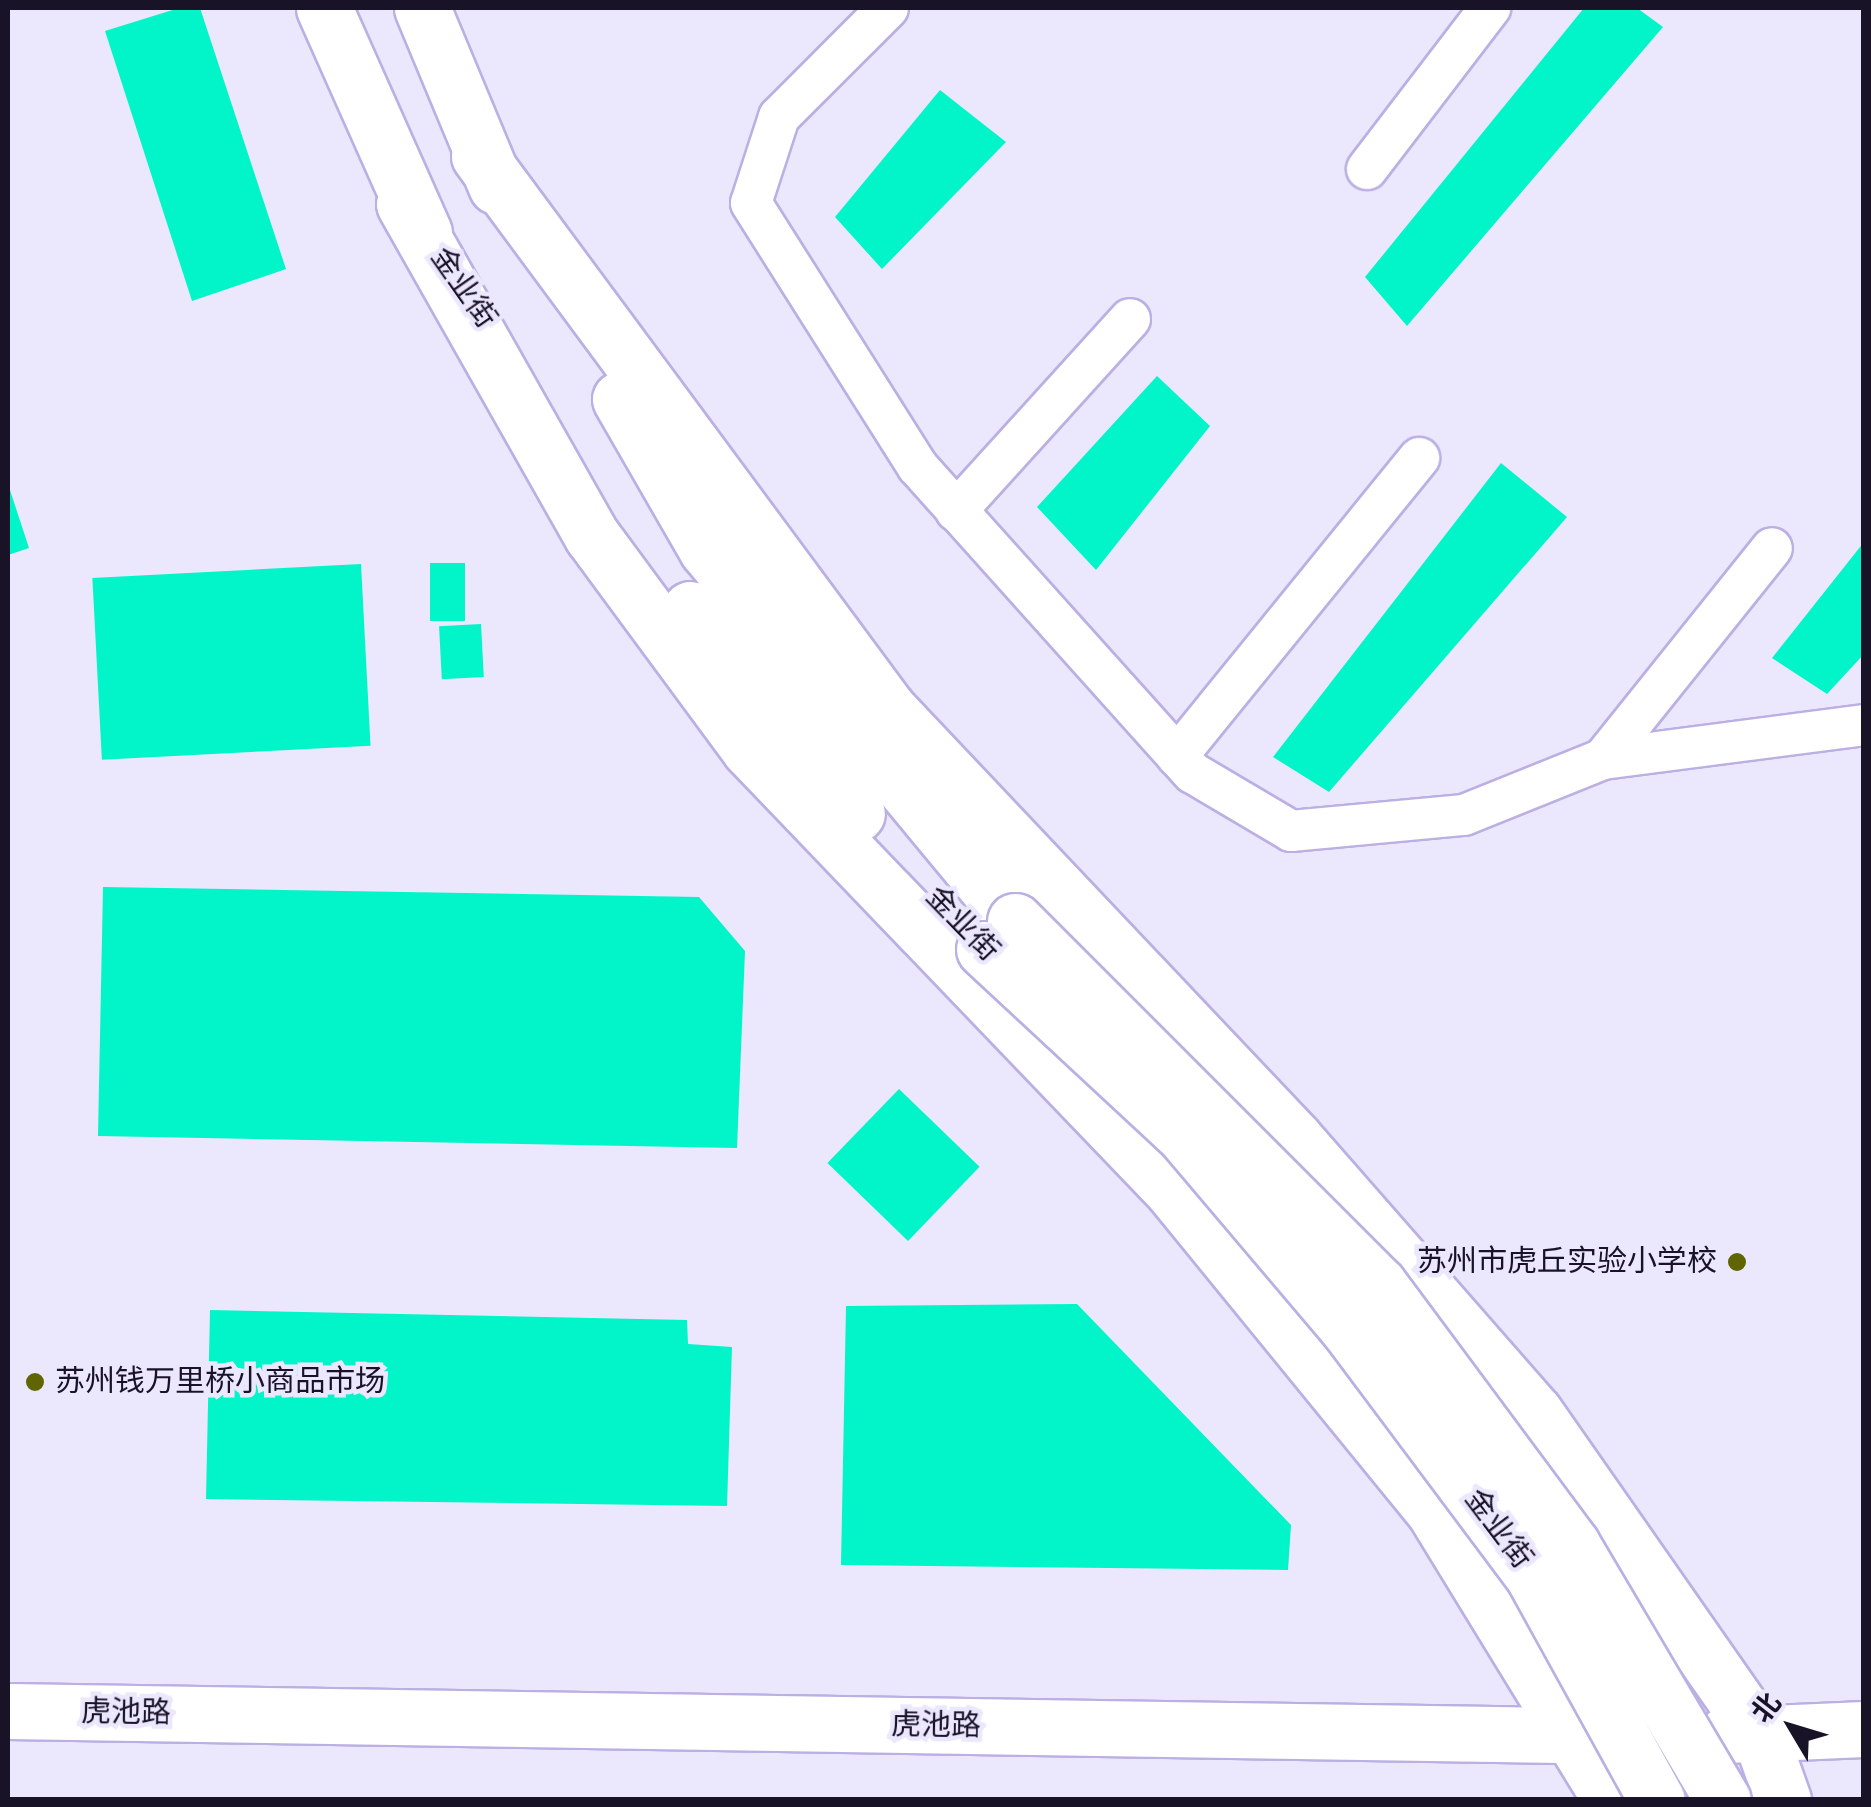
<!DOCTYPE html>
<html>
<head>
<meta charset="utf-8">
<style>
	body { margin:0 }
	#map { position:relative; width:1871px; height:1807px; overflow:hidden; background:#ebe7fd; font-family:"Alegreya Sans","Noto Sans SC",sans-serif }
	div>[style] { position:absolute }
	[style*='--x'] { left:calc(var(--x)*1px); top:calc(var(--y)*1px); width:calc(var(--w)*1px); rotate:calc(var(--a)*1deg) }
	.building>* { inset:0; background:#02f4c9; transform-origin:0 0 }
	.roads { filter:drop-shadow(2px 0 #bab0e3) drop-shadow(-2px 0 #bab0e3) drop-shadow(0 2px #bab0e3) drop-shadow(0 -2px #bab0e3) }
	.minor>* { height:40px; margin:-20px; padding:0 20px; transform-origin:20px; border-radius:20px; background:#fff }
	.secondary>* { height:55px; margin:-27.5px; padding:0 27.5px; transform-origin:27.5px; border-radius:27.5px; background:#fff }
	.bridges { filter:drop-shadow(2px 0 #bab0e3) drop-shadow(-2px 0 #bab0e3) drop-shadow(0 2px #bab0e3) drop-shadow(0 -2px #bab0e3) }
	.secondary-bridge>* { height:55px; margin:-27.5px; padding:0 27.5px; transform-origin:27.5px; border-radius:27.5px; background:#fff }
	.dots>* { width:28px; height:28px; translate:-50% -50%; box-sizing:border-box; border:5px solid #ebe7fd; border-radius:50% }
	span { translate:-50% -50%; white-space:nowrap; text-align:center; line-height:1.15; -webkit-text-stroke:9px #ebe7fd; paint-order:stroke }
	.street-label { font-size:30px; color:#181326 }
	.poi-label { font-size:30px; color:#181326 }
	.right { translate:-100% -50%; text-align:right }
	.left { translate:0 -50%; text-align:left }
	.frame { position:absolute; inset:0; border:10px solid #181326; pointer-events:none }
	.north { position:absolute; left:1741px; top:1677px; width:100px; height:100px; -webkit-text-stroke:8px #ebe7fd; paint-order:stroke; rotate:308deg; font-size:28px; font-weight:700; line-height:40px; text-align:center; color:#181326 }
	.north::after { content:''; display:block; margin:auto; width:35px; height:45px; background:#181326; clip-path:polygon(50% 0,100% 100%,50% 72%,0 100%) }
</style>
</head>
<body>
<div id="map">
	<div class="building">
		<div style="clip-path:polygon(179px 8px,200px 8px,286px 269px,192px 301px,105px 31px)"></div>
		<div style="clip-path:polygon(1584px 8px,1637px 8px,1663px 27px,1407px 326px,1365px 277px)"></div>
		<div style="clip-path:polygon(940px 90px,1006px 142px,882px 269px,835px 217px)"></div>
		<div style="clip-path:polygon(1157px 376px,1210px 426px,1096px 570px,1037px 507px)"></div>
		<div style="clip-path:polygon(1501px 463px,1567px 517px,1329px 792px,1273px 757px)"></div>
		<div style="clip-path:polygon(8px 484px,29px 548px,8px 555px)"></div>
		<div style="clip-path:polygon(1864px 542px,1864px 654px,1827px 694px,1772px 658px)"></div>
		<div style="left:465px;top:563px;width:58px;height:35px;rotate:90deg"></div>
		<div style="left:361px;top:564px;width:182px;height:269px;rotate:87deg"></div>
		<div style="left:481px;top:624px;width:53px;height:42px;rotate:87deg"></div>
		<div style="clip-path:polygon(103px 887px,699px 897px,745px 951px,737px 1148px,98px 1136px)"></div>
		<div style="left:899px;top:1089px;width:112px;height:103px;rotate:44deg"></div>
		<div style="clip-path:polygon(1077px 1304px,1291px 1525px,1288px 1570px,841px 1565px,846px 1306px)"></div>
		<div style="clip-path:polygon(210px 1310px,687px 1320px,688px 1344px,732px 1347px,727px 1506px,206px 1499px)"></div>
	</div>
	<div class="roads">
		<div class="minor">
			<div style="--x:888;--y:8;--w:154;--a:135"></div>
			<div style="--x:779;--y:117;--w:90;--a:108"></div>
			<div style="--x:751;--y:203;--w:312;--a:57.7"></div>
			<div style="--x:918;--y:467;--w:411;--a:48.1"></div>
			<div style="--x:1193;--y:773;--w:114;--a:30.6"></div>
			<div style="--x:1291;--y:831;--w:174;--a:-5.3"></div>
			<div style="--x:1464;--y:815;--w:150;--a:-21.9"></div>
			<div style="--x:1603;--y:759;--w:263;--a:-7.4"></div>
			<div style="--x:1367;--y:169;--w:203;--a:-52.6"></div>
			<div style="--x:956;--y:511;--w:259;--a:-47.8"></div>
			<div style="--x:1177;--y:756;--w:384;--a:-50.9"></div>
			<div style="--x:1603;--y:759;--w:270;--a:-51.3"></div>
		</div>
		<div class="secondary">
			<div style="--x:324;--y:8;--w:246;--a:66"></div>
			<div style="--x:422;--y:8;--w:193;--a:67.4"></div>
			<div style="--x:479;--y:156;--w:689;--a:53.5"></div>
			<div style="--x:889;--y:710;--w:591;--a:46.58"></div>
			<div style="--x:1295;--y:1139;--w:364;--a:48.8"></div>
			<div style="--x:1535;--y:1413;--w:393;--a:55.1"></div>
			<div style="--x:1760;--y:1735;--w:69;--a:70.5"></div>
			<div style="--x:404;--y:204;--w:382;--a:60.5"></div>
			<div style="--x:592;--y:536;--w:265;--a:53.6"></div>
			<div style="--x:749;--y:749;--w:611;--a:46.19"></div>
			<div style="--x:1172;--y:1190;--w:417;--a:50.8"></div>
			<div style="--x:1435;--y:1513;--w:337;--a:58.5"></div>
			<div style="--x:620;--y:399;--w:174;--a:60.1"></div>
			<div style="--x:707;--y:550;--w:482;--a:50.3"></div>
			<div style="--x:690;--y:609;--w:264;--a:50.8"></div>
			<div style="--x:8;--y:1711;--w:1601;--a:0.89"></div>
			<div style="--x:1725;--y:1735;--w:139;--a:-2.5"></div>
		</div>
	</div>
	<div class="bridges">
		<div class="secondary-bridge">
			<div style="--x:1015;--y:921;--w:515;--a:45"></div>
			<div style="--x:1379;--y:1285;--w:324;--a:53.4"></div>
			<div style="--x:1572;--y:1545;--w:296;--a:59.4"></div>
			<div style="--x:984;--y:949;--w:273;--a:42.9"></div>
			<div style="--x:1184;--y:1135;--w:252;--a:49.7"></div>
			<div style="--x:1347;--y:1327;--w:309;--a:53.2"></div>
			<div style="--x:1532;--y:1574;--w:258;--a:61.1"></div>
		</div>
	</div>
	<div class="dots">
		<div style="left:1737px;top:1262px;background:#606502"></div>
		<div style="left:35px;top:1382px;background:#606502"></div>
	</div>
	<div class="street-label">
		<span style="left:463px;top:288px;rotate:55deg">金业街</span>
		<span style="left:962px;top:924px;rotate:46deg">金业街</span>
		<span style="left:1498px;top:1529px;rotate:53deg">金业街</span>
		<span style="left:126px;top:1713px;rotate:1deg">虎池路</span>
		<span style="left:936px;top:1726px;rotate:1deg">虎池路</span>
	</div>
	<div class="poi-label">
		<span class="right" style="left:1717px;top:1262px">苏州市虎丘实验小学校</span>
		<span class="left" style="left:55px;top:1382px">苏州钱万里桥小商品市场</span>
	</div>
	<div class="frame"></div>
	<div class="north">北</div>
</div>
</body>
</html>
